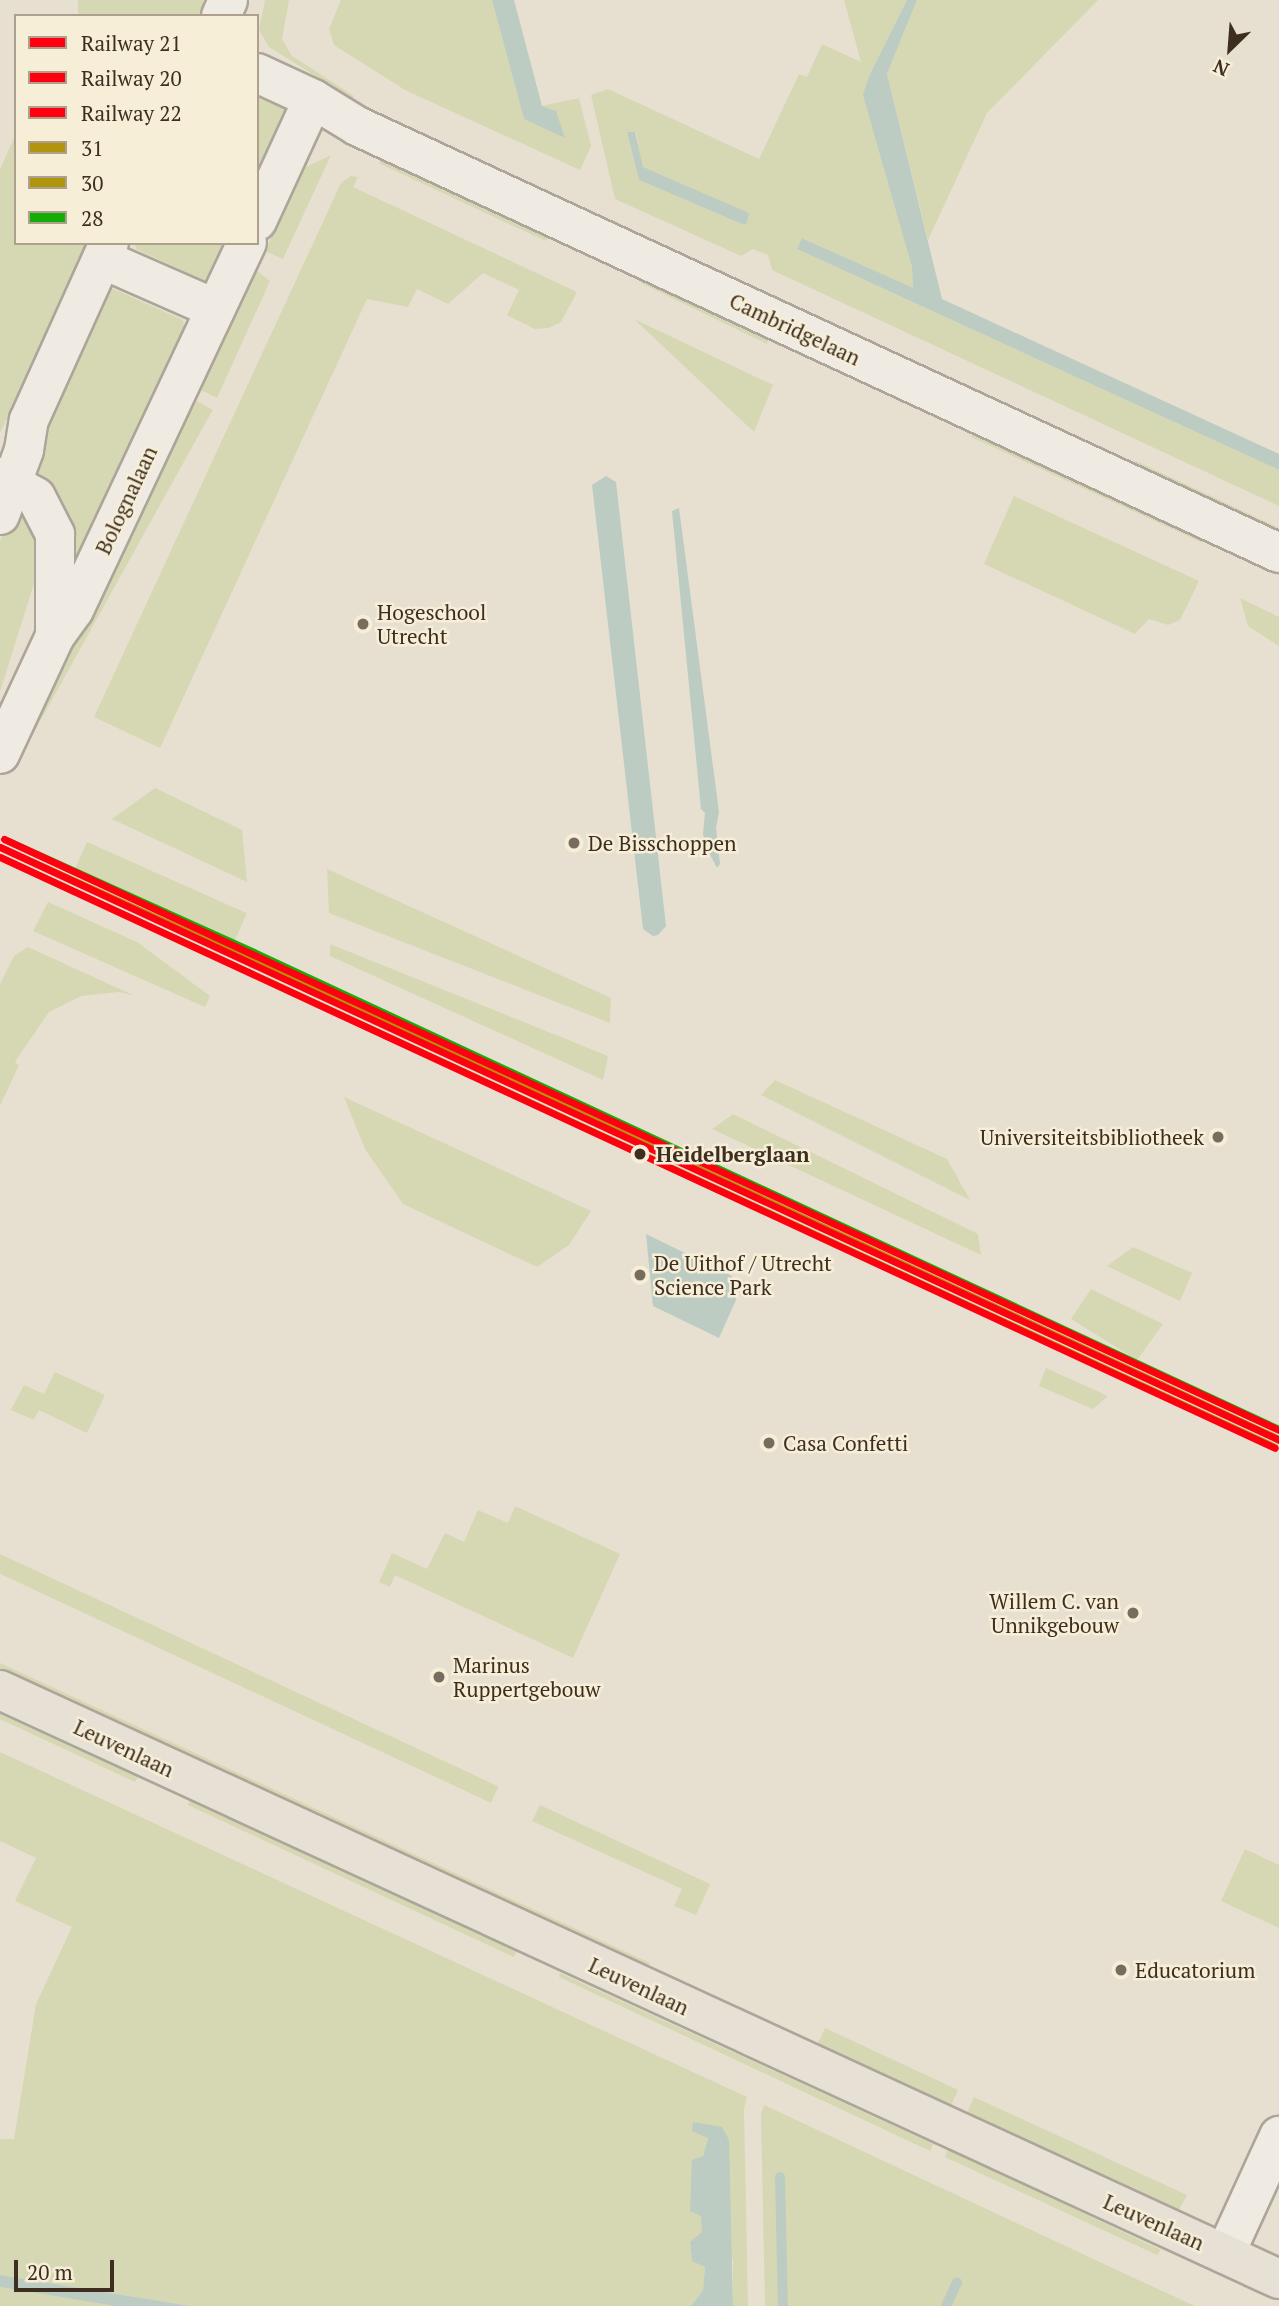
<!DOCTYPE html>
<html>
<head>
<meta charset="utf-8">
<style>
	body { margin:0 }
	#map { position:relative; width:1279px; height:2306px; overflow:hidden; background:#e7e0d1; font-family:"PT Serif",serif }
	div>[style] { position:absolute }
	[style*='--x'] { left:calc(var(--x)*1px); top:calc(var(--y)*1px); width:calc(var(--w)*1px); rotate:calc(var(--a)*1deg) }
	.green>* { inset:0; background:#d6d7b3; transform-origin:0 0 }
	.water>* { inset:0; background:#bcccc2 }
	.stream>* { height:10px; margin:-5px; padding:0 5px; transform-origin:5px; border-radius:5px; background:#bcccc2 }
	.roads { filter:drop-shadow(2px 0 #ada599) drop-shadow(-2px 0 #ada599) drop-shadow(0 2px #ada599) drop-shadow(0 -2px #ada599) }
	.minor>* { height:38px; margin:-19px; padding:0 19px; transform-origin:19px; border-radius:19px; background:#efebe3 }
	.major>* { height:38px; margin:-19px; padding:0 19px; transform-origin:19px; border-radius:19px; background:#e6e1d4 }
	.bus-1>* { height:5px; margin:-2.5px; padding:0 2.5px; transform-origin:2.5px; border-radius:2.5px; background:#b0950d }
	.bus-2>* { height:5px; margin:-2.5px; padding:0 2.5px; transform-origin:2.5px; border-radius:2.5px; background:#b0950d }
	.bus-3>* { height:5px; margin:-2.5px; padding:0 2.5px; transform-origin:2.5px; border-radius:2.5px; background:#16ad08 }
	.rail-1>* { height:7px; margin:-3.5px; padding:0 3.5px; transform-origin:3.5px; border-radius:3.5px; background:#ff0010 }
	.rail-2>* { height:7px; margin:-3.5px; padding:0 3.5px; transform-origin:3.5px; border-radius:3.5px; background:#ff0010 }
	.rail-3>* { height:7px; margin:-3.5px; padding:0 3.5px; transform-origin:3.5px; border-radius:3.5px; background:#ff0010 }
	.dots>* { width:19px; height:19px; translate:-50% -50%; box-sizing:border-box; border:4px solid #f7eed8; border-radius:50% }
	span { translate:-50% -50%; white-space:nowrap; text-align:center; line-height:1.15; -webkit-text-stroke:5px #f7eed8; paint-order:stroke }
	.street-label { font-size:21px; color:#3d2e20 }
	.poi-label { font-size:21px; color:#3d2e20 }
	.left { translate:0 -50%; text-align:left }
	.right { translate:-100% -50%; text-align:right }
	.stop-label { font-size:21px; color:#3d2e20; font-weight:700 }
	.legend { position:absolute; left:14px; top:14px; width:245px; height:231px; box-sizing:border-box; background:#f7eed8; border:2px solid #ada18e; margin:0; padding:9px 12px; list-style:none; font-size:21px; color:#3d2e20 }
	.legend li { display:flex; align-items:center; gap:14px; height:35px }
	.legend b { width:35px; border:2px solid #ada18e }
	.north { position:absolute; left:1195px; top:14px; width:70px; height:70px; -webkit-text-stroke:5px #f7eed8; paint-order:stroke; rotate:205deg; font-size:19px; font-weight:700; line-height:28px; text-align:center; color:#3d2e20 }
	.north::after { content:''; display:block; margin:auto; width:24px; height:32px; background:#3d2e20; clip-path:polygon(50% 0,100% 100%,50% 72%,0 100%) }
	.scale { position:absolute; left:14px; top:2260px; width:100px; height:32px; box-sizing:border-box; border:4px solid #3d2e20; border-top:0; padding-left:9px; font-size:21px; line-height:24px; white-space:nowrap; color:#3d2e20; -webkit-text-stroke:5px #f7eed8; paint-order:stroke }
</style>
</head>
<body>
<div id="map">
	<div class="green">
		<div style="left:78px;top:0;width:125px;height:18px"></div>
		<div style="clip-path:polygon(265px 0,289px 0,282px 39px,292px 56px,354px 96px,352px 99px,269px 47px,259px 30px)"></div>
		<div style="clip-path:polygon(341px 0,492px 0,524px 119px,542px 106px,579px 98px,591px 146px,580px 170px,405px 90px,334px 45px,329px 29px)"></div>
		<div style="clip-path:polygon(evenodd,844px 0,907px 0,869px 76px,912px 267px,913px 289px,803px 238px,797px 249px,1279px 470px,1279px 506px,772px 270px,768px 255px,753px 249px,741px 256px,615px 199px,591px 95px,608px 89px,759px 159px,799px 74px,807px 77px,822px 44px,861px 62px,844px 0,627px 132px,636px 132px,642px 167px,748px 213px,747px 223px,744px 225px,639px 180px,627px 132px)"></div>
		<div style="clip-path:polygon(917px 0,1098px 0,987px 113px,928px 240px,887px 74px)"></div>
		<div style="clip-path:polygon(257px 97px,288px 110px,257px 178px)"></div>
		<div style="clip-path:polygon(16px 134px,16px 243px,90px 243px,0 433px,0 169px)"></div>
		<div style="clip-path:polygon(331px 155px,283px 259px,265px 251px,302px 169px)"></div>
		<div style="left:382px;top:157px;width:184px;height:7px;rotate:25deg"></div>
		<div style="clip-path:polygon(351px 176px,358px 177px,353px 187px,577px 292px,561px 322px,549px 328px,535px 329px,507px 315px,519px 290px,483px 273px,448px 304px,417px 289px,408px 307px,367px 299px,160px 748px,94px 717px,341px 183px)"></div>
		<div style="clip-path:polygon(135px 243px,227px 243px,209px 283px,136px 249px)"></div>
		<div style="clip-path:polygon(257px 271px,270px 281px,217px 398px,199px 389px)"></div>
		<div style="clip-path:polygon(645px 277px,769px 334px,767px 344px,641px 283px)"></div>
		<div style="clip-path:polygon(109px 287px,183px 320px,186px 335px,78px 565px,71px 518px,54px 490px,29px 468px)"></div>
		<div style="clip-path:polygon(634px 319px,773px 385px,754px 432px)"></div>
		<div style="left:197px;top:401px;width:18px;height:381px;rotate:29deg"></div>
		<div style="clip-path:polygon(972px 430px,1206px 538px,1203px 543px,971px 437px)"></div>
		<div style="clip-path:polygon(1136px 461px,1279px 528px,1279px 534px,1132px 464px)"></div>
		<div style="clip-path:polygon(1014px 496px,1199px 581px,1180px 620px,1168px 625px,1149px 619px,1135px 634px,984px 564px)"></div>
		<div style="clip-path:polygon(12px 502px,25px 510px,38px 533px,40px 564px,0 692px,0 542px)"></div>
		<div style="clip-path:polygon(1240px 598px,1279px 617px,1279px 646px,1248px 626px)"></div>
		<div style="clip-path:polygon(155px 788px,242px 830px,247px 882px,112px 819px)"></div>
		<div style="left:87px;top:842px;width:175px;height:30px;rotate:24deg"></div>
		<div style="clip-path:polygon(327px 869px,611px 998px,610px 1023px,329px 913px)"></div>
		<div style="clip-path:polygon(48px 902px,137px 942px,210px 996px,205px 1007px,33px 931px)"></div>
		<div style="clip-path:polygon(330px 944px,608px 1056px,603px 1080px,330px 956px)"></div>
		<div style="clip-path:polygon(28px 947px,135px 996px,119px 992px,81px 996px,49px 1012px,18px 1057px,15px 1063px,19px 1065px,0 1106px,0 984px,14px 956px)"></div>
		<div style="clip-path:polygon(775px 1080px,947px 1159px,970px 1200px,761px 1095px)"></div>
		<div style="clip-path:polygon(344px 1097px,591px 1211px,569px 1245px,537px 1267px,403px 1204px,365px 1149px)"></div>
		<div style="clip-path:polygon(733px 1114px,978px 1234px,981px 1255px,712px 1129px)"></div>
		<div style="clip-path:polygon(1133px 1247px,1192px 1273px,1180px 1301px,1107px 1266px)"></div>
		<div style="clip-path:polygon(1091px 1289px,1163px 1324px,1137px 1360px,1071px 1319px)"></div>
		<div style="clip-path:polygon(1046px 1368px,1108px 1396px,1093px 1409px,1039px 1386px)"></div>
		<div style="clip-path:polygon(55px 1372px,105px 1395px,87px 1433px,39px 1410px,34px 1420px,11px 1410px,24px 1385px,44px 1394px)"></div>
		<div style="clip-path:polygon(515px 1506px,620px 1554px,573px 1658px,395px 1575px,390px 1587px,379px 1582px,392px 1553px,427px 1569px,445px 1533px,464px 1542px,478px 1510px,508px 1523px)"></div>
		<div style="left:0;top:1554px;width:550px;height:18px;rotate:25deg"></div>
		<div style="clip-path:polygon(0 1663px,650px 1963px,646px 1970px,0 1670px)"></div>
		<div style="clip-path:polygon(0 1714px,138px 1777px,135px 1782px,0 1719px)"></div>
		<div style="clip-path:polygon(0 1752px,747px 2097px,744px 2109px,748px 2306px,733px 2306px,733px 2262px,708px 2138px,703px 2156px,702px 2232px,690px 2242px,692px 2260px,705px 2267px,703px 2290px,691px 2306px,190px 2306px,0 2275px,0 2139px,14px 2139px,36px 2004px,72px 1927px,15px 1901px,36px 1858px,0 1841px)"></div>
		<div style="clip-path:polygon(190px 1800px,517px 1951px,514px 1957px,188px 1805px)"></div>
		<div style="clip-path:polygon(540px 1805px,710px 1884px,696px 1915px,674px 1906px,682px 1889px,532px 1821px)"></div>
		<div style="clip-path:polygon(1245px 1849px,1279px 1865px,1279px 1928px,1221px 1901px)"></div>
		<div style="clip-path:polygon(560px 1973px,933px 2144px,930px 2151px,559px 1977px)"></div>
		<div style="left:825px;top:2028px;width:147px;height:21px;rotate:25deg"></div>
		<div style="clip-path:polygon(974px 2097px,1187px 2195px,1179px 2210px,1110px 2183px,965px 2117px)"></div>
		<div style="clip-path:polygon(764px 2105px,1119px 2271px,1195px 2306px,765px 2306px,761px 2114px)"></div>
		<div style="clip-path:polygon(948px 2149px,1161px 2250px,1157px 2255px,945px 2157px)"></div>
		<div style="clip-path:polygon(0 2287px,115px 2306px,0 2306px)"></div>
	</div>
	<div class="water">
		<div style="clip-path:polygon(492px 0,514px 0,542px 106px,556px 111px,565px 138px,524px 119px)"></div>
		<div style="clip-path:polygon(907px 0,917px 0,887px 74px,942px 299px,1279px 454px,1279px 470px,797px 249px,802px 238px,913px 288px,912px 267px,863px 95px,869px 76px)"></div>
		<div style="clip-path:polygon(627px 132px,635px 132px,643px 167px,749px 213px,747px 223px,744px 225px,639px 180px)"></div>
		<div style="clip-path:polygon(606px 476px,616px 482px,666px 926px,658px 935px,653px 936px,643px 929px,592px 485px)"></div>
		<div style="clip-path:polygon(679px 508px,719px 812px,716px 828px,720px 864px,717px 868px,706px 847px,703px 834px,705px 813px,701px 809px,672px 511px)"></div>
		<div style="clip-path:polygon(646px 1234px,732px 1276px,736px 1300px,719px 1338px,653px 1306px)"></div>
		<div style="clip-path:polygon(693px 2122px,722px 2127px,729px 2140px,733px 2306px,691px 2306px,703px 2290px,705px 2267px,692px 2261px,690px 2242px,702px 2232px,701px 2216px,690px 2211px,692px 2160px,703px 2156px,708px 2138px,692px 2131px)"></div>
		<div style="clip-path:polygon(0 2275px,190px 2306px,115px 2306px,0 2287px)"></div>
	</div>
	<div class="stream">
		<div style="--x:780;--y:2177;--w:129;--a:88.7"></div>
		<div style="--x:946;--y:2306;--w:26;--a:-65"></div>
	</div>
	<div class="roads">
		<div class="minor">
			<div style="--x:221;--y:16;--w:17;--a:-66"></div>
			<div style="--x:257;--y:73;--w:62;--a:24.9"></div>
			<div style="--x:313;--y:99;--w:52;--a:31.5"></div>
			<div style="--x:357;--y:126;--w:1016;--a:24.85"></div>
			<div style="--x:257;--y:221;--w:134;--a:-65.3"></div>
			<div style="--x:102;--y:259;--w:124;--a:23.7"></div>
			<div style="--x:0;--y:477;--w:41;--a:29.1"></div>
			<div style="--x:36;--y:497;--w:42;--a:62.8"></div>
			<div style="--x:55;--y:534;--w:102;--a:90"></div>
			<div style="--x:0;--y:515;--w:69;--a:-69.7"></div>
			<div style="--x:24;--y:450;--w:30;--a:-81"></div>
			<div style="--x:29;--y:420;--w:194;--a:-65.7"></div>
			<div style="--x:0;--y:754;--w:130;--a:-65"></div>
			<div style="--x:55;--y:636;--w:32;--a:-54"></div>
			<div style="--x:74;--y:610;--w:406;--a:-64.8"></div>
			<div style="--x:1225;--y:2254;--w:130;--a:-65.4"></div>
		</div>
		<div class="major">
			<div style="--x:0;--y:1690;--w:1408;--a:24.73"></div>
		</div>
	</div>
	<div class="bus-1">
		<div style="--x:0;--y:846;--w:274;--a:24.3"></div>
		<div style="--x:250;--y:959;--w:1135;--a:24.96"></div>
	</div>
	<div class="bus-2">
		<div style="--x:0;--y:856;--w:1405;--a:24.83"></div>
	</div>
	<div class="bus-3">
		<div style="--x:4;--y:838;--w:274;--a:24.3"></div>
		<div style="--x:254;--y:951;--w:1131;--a:24.96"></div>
	</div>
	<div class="rail-1">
		<div style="--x:0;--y:847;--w:1410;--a:24.87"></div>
	</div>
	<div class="rail-2">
		<div style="--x:0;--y:857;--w:1405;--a:24.87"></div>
	</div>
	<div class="rail-3">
		<div style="--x:4;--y:839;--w:1405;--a:24.87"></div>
	</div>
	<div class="dots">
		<div style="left:363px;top:624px;background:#786c5e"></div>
		<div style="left:574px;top:843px;background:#786c5e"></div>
		<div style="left:1218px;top:1137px;background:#786c5e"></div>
		<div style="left:640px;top:1154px;background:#3d2e20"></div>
		<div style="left:640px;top:1275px;background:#786c5e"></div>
		<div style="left:769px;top:1443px;background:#786c5e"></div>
		<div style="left:1133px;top:1613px;background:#786c5e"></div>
		<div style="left:439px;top:1677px;background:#786c5e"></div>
		<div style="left:1121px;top:1970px;background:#786c5e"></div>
	</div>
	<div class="street-label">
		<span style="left:795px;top:329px;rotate:25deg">Cambridgelaan</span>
		<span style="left:126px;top:500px;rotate:-65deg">Bolognalaan</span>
		<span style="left:124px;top:1748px;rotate:25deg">Leuvenlaan</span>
		<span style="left:639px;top:1986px;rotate:25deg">Leuvenlaan</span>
		<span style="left:1154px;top:2222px;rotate:24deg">Leuvenlaan</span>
	</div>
	<div class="poi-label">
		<span class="left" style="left:377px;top:624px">Hogeschool<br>Utrecht</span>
		<span class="left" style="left:588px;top:843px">De Bisschoppen</span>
		<span class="right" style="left:1204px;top:1137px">Universiteitsbibliotheek</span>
		<span class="left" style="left:654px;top:1275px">De Uithof / Utrecht<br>Science Park</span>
		<span class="left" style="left:783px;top:1443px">Casa Confetti</span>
		<span class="right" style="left:1119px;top:1613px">Willem C. van<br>Unnikgebouw</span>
		<span class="left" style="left:453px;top:1677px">Marinus<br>Ruppertgebouw</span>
		<span class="left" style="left:1135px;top:1970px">Educatorium</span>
	</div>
	<div class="stop-label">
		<span class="left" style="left:656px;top:1154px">Heidelberglaan</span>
	</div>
	<ul class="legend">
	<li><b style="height:9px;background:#ff0010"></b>Railway 21</li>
	<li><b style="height:9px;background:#ff0010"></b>Railway 20</li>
	<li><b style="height:9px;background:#ff0010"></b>Railway 22</li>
	<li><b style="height:9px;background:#b0950d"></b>31</li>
	<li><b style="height:9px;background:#b0950d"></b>30</li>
	<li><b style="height:9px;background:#16ad08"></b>28</li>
	</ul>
	<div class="north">N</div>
	<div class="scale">20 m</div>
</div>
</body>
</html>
